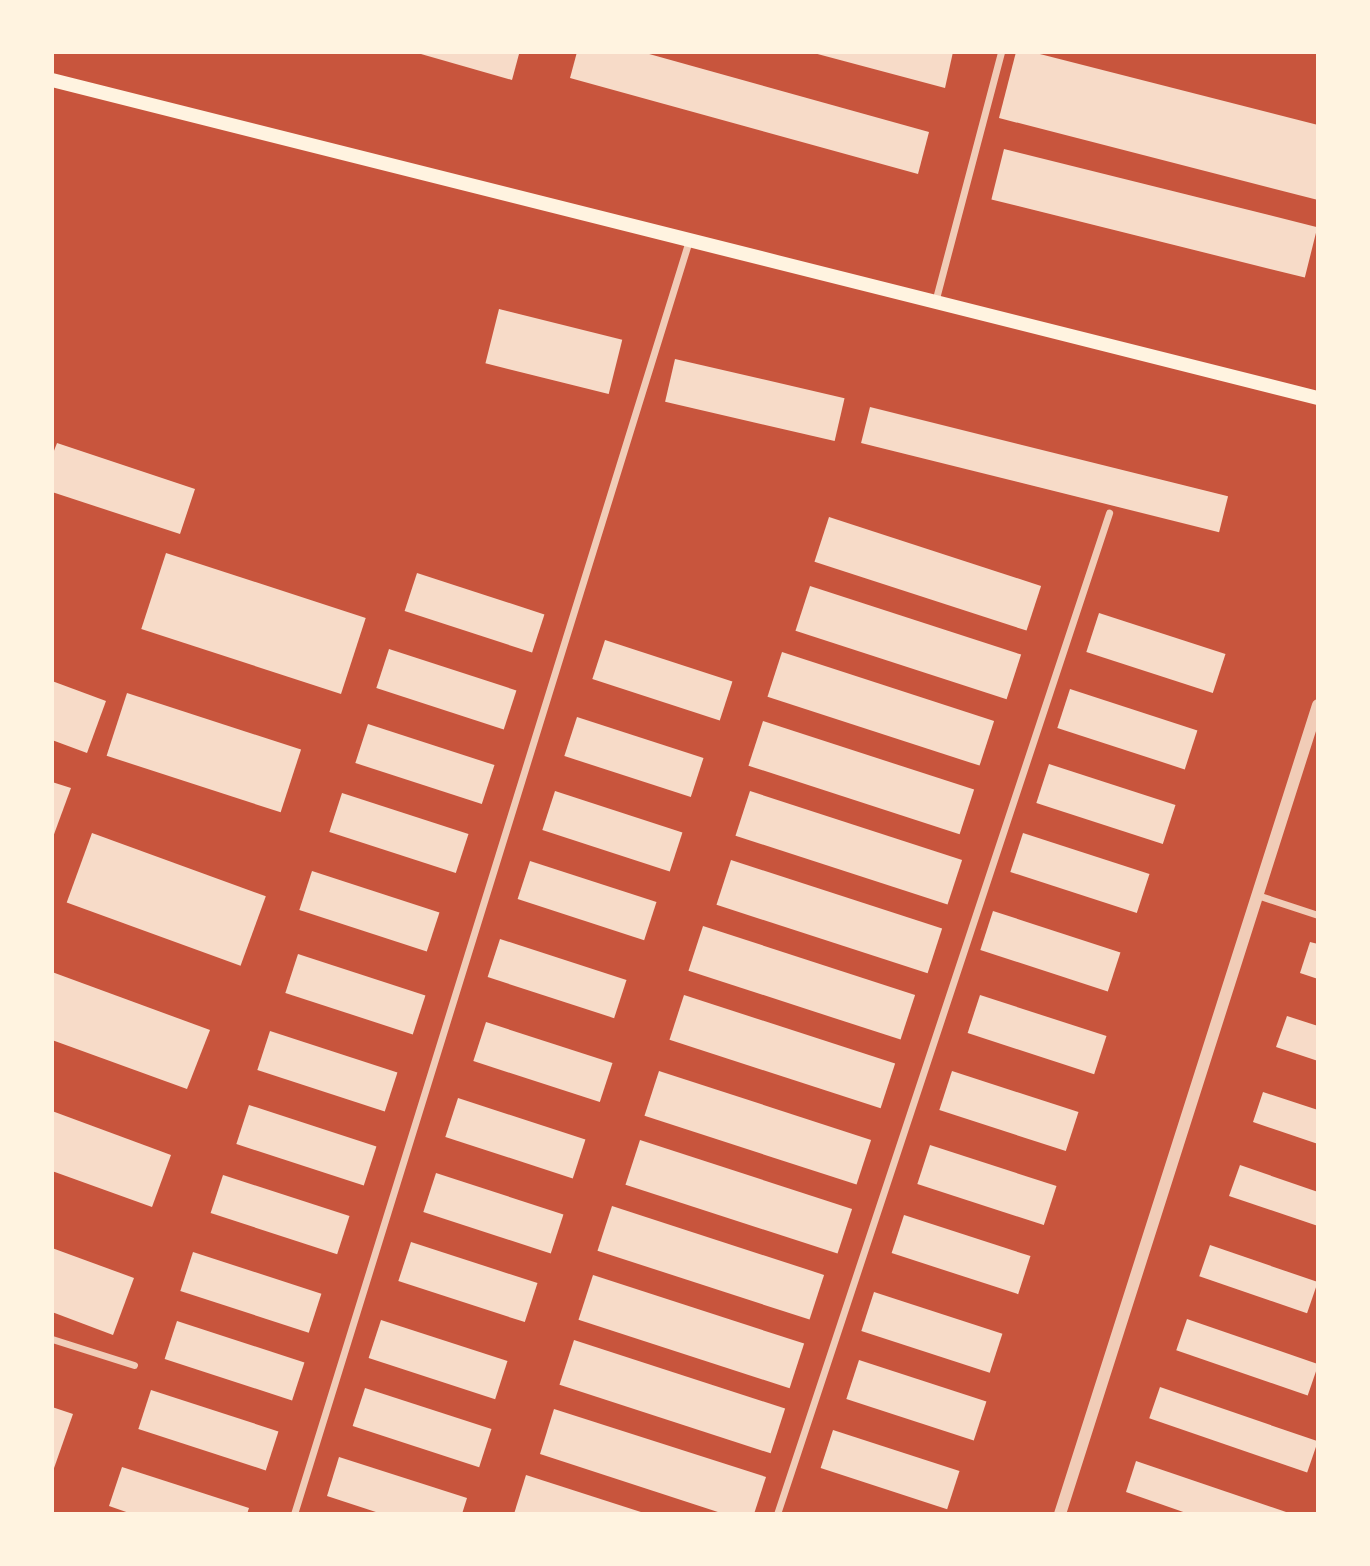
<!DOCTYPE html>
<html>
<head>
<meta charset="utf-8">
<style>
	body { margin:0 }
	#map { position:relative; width:1370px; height:1566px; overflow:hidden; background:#c8553d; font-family:"Fira Sans",sans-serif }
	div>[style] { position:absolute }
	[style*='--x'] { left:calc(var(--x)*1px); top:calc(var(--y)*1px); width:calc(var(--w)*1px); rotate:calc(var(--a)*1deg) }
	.building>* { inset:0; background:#f7dbc8; transform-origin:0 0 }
	.minor>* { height:7px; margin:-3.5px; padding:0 3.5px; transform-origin:3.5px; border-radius:3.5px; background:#f1ccb7 }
	.tertiary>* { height:12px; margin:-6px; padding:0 6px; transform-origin:6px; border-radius:6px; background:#f1ccb7 }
	.secondary>* { height:14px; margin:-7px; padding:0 7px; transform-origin:7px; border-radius:7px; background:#fff3e0 }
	span { translate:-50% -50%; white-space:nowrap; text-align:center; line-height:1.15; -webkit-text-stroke:5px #fff3e0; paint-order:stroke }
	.frame { position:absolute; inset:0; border:54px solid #fff3e0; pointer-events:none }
</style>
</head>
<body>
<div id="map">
	<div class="building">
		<div style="clip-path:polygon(414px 52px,511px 52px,519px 54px,512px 80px)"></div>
		<div style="clip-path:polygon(577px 52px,642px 52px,929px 132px,918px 174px,570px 78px)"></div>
		<div style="clip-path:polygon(810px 52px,953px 52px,945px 88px)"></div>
		<div style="clip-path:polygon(1016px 52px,1032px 52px,1318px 125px,1318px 200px,999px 118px)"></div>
		<div style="left:1004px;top:149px;width:323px;height:52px;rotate:14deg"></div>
		<div style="left:499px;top:309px;width:127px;height:56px;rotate:14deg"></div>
		<div style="left:675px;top:359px;width:174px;height:44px;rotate:13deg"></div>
		<div style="left:870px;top:407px;width:369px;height:37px;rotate:14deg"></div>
		<div style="clip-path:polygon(57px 443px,195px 489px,180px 534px,52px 492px,52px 456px)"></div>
		<div style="left:829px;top:517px;width:223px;height:47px;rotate:18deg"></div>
		<div style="left:166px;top:553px;width:210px;height:80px;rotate:18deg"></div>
		<div style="left:417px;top:573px;width:134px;height:40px;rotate:18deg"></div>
		<div style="left:810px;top:586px;width:222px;height:47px;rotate:18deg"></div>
		<div style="left:1099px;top:613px;width:133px;height:41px;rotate:18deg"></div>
		<div style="left:605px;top:640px;width:134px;height:41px;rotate:18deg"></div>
		<div style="left:389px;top:649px;width:134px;height:41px;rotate:18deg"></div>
		<div style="left:782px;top:652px;width:223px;height:47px;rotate:18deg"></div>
		<div style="clip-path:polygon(52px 681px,106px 701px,87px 753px,52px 740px)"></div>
		<div style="left:1070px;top:689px;width:134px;height:41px;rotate:18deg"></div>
		<div style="left:127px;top:693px;width:183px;height:66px;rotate:18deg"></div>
		<div style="left:577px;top:717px;width:133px;height:41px;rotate:18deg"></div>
		<div style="left:763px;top:721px;width:222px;height:47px;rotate:18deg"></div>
		<div style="left:368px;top:724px;width:133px;height:41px;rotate:18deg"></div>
		<div style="left:1049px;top:764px;width:133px;height:41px;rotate:18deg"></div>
		<div style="clip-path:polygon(52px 782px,71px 788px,53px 837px,52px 837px)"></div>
		<div style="left:555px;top:791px;width:134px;height:41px;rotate:18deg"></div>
		<div style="left:750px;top:791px;width:223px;height:47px;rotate:18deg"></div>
		<div style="left:342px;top:793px;width:133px;height:41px;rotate:18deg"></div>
		<div style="left:92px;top:833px;width:185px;height:74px;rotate:20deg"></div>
		<div style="left:1023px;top:833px;width:133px;height:41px;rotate:18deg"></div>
		<div style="left:731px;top:860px;width:222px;height:47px;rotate:18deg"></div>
		<div style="left:530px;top:861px;width:133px;height:40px;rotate:18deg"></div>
		<div style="left:312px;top:871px;width:134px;height:41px;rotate:18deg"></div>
		<div style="left:993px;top:911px;width:134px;height:41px;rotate:18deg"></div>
		<div style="left:703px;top:926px;width:223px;height:47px;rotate:18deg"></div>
		<div style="left:500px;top:939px;width:133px;height:40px;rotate:18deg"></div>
		<div style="clip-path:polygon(1310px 942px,1318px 944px,1318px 979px,1300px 973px)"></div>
		<div style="left:298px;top:954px;width:134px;height:41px;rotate:18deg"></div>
		<div style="clip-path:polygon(52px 972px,210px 1030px,187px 1089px,52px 1040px)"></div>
		<div style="left:684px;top:995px;width:222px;height:47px;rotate:18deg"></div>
		<div style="left:980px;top:995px;width:133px;height:40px;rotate:18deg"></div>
		<div style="clip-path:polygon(1287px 1016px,1318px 1026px,1318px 1061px,1276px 1047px)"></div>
		<div style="left:486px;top:1022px;width:133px;height:41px;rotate:18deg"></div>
		<div style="left:270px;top:1031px;width:134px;height:41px;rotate:18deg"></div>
		<div style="left:659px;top:1071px;width:223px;height:47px;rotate:18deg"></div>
		<div style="left:952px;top:1071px;width:133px;height:41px;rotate:18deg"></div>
		<div style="clip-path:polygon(1263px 1092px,1318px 1110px,1318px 1144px,1253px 1122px)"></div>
		<div style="left:458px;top:1098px;width:134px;height:41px;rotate:18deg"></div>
		<div style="left:249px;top:1105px;width:134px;height:41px;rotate:18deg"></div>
		<div style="clip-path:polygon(52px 1111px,171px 1155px,152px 1207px,52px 1171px)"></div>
		<div style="left:640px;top:1140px;width:223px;height:47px;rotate:18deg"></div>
		<div style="left:930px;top:1145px;width:133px;height:41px;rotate:18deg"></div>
		<div style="clip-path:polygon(1240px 1165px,1318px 1192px,1318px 1226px,1229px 1196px)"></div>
		<div style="left:436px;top:1173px;width:134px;height:41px;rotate:18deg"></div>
		<div style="left:223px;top:1175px;width:133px;height:40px;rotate:18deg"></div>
		<div style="left:612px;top:1206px;width:223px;height:47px;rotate:18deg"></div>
		<div style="left:904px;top:1215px;width:133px;height:40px;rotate:18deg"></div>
		<div style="left:411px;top:1242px;width:133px;height:41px;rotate:18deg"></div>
		<div style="left:1210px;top:1245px;width:114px;height:33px;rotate:19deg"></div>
		<div style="clip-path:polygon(52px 1248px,134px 1278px,113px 1335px,52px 1312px)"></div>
		<div style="left:193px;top:1252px;width:135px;height:41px;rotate:18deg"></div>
		<div style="left:593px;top:1275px;width:222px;height:47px;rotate:18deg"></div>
		<div style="left:874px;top:1292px;width:135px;height:41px;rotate:18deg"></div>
		<div style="left:1187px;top:1319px;width:139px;height:33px;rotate:19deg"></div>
		<div style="left:381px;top:1320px;width:133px;height:40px;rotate:18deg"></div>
		<div style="left:177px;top:1321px;width:134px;height:40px;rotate:18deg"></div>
		<div style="left:574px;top:1340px;width:222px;height:47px;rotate:18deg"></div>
		<div style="left:859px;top:1360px;width:134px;height:41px;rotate:18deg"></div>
		<div style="left:1160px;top:1387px;width:167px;height:33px;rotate:19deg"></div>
		<div style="left:365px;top:1388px;width:133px;height:40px;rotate:18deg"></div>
		<div style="left:151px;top:1390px;width:134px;height:41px;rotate:18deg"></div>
		<div style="clip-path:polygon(52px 1407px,73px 1414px,53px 1471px,52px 1470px)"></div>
		<div style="clip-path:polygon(554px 1409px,766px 1477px,754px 1514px,724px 1514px,540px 1454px)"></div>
		<div style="left:833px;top:1430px;width:133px;height:40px;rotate:18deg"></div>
		<div style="clip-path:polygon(339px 1457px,467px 1498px,462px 1514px,382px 1514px,327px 1496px)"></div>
		<div style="clip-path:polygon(1136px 1461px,1289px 1513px,1289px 1514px,1189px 1514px,1126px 1492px)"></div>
		<div style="clip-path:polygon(122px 1467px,249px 1508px,247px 1514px,132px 1514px,109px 1506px)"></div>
		<div style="clip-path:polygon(526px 1475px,644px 1513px,644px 1514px,514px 1514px)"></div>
	</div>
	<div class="minor">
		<div style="--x:935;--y:302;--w:259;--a:-75.2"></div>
		<div style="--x:1257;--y:895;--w:64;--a:18.2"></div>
		<div style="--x:52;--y:1339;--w:86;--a:17.6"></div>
		<div style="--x:294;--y:1514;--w:1334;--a:-72.77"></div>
		<div style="--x:777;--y:1514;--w:1055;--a:-71.65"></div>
	</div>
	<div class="tertiary">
		<div style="--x:1060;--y:1514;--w:849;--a:-72.31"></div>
	</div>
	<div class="secondary">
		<div style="--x:52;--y:80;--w:1305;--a:14.1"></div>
	</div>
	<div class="frame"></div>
</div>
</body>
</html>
